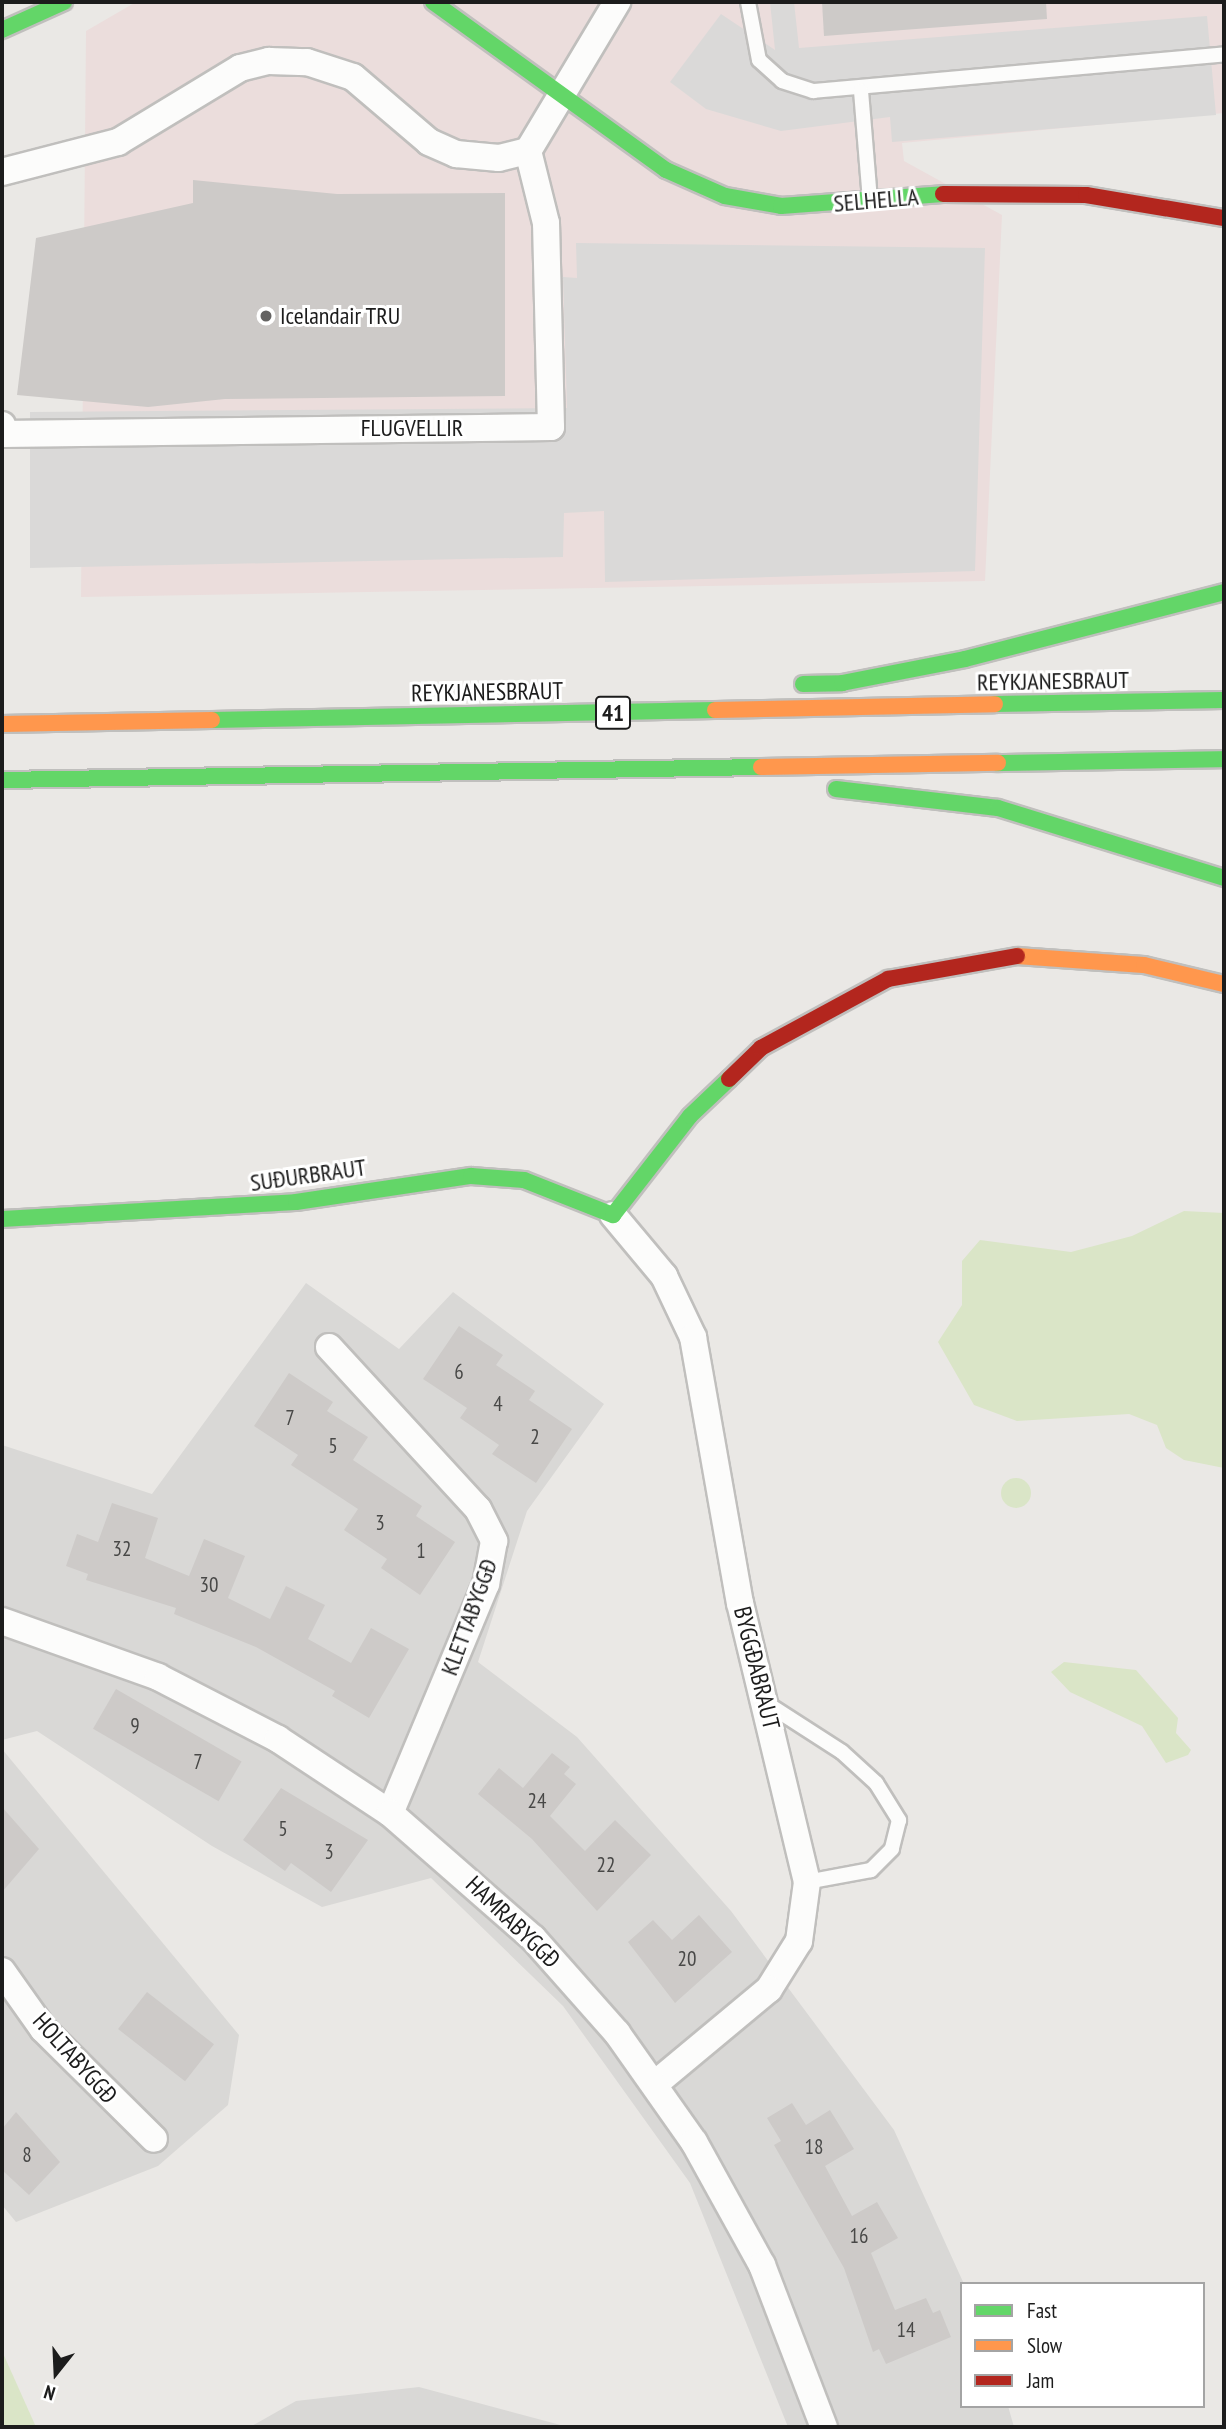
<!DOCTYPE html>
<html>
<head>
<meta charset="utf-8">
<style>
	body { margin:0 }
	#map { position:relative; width:1226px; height:2429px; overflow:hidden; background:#eae8e5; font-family:"PT Sans Narrow",sans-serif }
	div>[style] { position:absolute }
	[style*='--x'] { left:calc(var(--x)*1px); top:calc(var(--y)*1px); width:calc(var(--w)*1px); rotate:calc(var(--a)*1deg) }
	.residential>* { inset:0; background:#d9d8d6 }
	.commercial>* { inset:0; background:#ebdddc }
	.grass>* { inset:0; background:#dae5c7 }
	.round { border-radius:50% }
	.parking>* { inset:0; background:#dad9d8 }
	.building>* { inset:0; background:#cdcac8; transform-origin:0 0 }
	.roads { filter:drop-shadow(2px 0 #c0bfbd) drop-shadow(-2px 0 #c0bfbd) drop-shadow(0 2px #c0bfbd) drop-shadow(0 -2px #c0bfbd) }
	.lane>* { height:14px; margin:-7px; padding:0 7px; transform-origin:7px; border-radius:7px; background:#fcfcfb }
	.street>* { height:26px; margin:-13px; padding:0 13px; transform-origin:13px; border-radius:13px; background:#fcfcfb }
	.fast>* { height:16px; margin:-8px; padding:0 8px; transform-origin:8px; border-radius:8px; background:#63d668 }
	.slow>* { height:16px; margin:-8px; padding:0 8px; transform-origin:8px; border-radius:8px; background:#ff974d }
	.jam>* { height:16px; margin:-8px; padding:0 8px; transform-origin:8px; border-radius:8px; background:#b3261e }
	.dots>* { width:19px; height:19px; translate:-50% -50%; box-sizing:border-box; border:4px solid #fff; border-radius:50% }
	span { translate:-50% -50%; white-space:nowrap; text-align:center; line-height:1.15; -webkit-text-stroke:6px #fff; paint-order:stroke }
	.number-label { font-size:21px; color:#484847 }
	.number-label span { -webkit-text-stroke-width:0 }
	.shield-label span { padding:2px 5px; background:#fff; border:2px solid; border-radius:5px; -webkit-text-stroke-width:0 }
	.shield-label { font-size:23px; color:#1c1c1c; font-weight:700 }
	.street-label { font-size:24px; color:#1c1c1c }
	.poi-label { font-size:24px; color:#1c1c1c }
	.left { translate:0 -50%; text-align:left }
	.frame { position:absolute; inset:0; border:4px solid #1c1c1c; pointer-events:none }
	.legend { position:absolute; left:960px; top:2282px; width:245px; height:126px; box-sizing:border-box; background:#fff; border:2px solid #a4a4a4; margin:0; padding:9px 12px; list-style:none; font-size:21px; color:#1c1c1c }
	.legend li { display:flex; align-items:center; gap:14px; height:35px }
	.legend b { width:35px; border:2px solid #a4a4a4 }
	.north { position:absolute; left:21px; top:2338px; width:70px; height:70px; -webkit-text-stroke:5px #fff; paint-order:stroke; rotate:198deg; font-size:19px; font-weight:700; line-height:28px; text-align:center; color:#1c1c1c }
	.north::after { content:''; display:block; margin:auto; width:24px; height:32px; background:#1c1c1c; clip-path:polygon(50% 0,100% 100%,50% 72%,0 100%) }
</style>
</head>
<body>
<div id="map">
	<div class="residential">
		<div style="clip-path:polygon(306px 1283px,399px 1349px,453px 1292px,604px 1404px,527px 1511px,478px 1662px,577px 1737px,731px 1911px,894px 2130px,964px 2284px,962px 2406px,1008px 2406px,1014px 2427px,788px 2427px,690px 2183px,563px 2006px,431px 1878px,322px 1907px,212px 1846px,37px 1731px,2px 1740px,2px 1445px,152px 1494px)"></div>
		<div style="clip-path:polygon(2px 1749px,239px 2035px,228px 2105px,158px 2166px,16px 2222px,2px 2205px)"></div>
		<div style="clip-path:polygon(419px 2387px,568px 2427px,250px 2427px,296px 2401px)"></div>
	</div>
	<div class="commercial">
		<div style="clip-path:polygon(136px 2px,1224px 2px,1224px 113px,902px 143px,904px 161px,1002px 215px,985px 581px,81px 597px,86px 31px)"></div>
	</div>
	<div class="grass">
		<div style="clip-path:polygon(1184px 1211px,1224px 1213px,1224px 1468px,1184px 1460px,1166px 1448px,1157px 1425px,1129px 1414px,1017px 1421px,974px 1405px,938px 1342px,962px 1305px,962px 1261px,980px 1240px,1071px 1252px,1132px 1236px)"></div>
		<div class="round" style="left:1001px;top:1478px;width:30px;height:30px"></div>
		<div style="clip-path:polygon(1064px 1662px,1136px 1670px,1178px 1718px,1176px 1733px,1191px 1750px,1188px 1755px,1166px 1763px,1142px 1726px,1070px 1692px,1051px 1672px)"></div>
		<div style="clip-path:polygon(2px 2351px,36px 2427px,2px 2427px)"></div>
	</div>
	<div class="parking">
		<div style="clip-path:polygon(770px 2px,794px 2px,799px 48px,1207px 16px,1216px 115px,892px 142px,890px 117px,781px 131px,706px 109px,670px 82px,721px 14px,775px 50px)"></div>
		<div style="clip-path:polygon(576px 243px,985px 248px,975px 571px,605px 582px,604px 511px,564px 513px,563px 557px,30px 568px,30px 412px,567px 408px,563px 277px,577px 278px)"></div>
	</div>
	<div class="building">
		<div style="clip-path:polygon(822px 2px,1046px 2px,1047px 19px,824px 36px)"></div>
		<div style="clip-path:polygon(193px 180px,337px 194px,505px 193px,505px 396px,225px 399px,148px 407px,17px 395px,36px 238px,193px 203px)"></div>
		<div style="clip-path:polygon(459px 1326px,503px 1355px,496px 1365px,535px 1391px,529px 1400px,572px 1429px,536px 1483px,492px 1454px,499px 1445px,460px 1418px,467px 1408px,423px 1379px)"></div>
		<div style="clip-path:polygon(289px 1373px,333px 1402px,327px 1411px,368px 1437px,353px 1460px,422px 1506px,416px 1516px,455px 1542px,420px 1595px,381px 1568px,387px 1559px,344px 1530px,358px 1509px,291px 1465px,298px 1455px,254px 1426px)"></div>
		<div style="clip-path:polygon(112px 1503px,158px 1518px,145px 1558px,189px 1576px,204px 1539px,245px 1556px,228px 1598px,270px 1619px,286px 1586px,325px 1605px,308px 1639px,351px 1663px,371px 1628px,409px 1649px,369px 1718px,332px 1696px,335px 1691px,256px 1647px,174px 1614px,176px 1608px,86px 1580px,88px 1574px,66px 1566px,77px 1534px,98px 1542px)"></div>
		<div style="left:116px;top:1689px;width:145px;height:46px;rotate:30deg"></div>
		<div style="clip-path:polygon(552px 1753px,570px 1767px,564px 1774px,576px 1784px,550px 1816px,585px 1851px,615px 1820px,651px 1855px,597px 1911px,532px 1839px,478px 1794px,499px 1768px,523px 1788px)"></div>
		<div style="clip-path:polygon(281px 1788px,368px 1840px,331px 1892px,291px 1863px,285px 1871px,243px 1840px)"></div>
		<div style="clip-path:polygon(2px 1807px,39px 1849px,2px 1892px)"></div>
		<div style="clip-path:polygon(699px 1915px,732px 1952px,675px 2003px,628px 1942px,653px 1920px,672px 1940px)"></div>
		<div style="left:147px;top:1992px;width:85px;height:47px;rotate:38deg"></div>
		<div style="clip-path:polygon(792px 2103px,806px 2125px,830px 2110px,854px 2149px,825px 2166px,852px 2216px,877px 2202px,898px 2238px,871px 2253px,895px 2310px,926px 2298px,933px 2313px,940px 2310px,951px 2337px,886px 2364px,879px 2349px,873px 2352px,844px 2268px,774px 2145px,781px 2141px,767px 2118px)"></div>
		<div style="clip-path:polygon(16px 2112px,60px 2162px,29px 2195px,2px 2170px,2px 2129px)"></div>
	</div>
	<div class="roads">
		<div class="lane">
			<div style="--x:748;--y:2;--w:59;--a:79.3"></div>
			<div style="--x:759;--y:60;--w:31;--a:42"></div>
			<div style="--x:782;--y:81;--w:33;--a:18"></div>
			<div style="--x:813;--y:91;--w:413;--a:-5.1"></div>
			<div style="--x:861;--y:91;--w:109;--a:85.3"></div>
			<div style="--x:766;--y:1703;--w:90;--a:32.8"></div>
			<div style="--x:842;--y:1752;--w:46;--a:42.4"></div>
			<div style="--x:876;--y:1783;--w:44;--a:58.1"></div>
			<div style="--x:899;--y:1820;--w:30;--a:104"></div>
			<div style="--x:892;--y:1849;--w:30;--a:135"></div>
			<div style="--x:871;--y:1870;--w:65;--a:169.4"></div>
		</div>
		<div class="street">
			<div style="--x:2;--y:172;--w:120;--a:-14.5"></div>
			<div style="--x:118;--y:142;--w:143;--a:-31.2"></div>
			<div style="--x:240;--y:68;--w:30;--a:-14"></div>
			<div style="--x:269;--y:61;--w:38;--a:2"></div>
			<div style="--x:307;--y:62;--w:48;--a:18.1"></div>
			<div style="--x:353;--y:77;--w:100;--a:40.5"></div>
			<div style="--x:429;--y:142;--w:30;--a:24"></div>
			<div style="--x:456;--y:154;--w:43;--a:5.3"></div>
			<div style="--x:499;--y:158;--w:30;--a:-14"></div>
			<div style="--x:2;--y:425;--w:9;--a:90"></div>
			<div style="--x:2;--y:434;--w:549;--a:-0.73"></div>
			<div style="--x:551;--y:427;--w:204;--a:-91.4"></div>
			<div style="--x:546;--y:223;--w:74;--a:-104"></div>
			<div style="--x:528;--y:151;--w:174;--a:-59.1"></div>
			<div style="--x:613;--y:1215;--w:80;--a:50.1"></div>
			<div style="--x:664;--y:1276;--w:68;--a:64.6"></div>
			<div style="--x:693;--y:1337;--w:270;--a:80"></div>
			<div style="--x:740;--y:1603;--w:287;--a:76.5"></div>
			<div style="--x:807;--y:1882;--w:60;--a:97.7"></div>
			<div style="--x:799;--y:1941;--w:57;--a:122"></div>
			<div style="--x:769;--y:1989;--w:148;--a:140.2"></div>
			<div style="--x:329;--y:1347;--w:220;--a:47.4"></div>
			<div style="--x:478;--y:1509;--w:36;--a:63"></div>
			<div style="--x:494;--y:1541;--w:44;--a:100.5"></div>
			<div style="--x:486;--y:1584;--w:248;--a:112.7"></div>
			<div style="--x:2;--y:1621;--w:166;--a:19.7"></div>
			<div style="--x:158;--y:1677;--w:135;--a:27.3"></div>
			<div style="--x:278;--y:1739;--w:134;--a:33.5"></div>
			<div style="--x:390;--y:1813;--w:190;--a:41.2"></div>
			<div style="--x:533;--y:1938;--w:127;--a:48.5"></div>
			<div style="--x:617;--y:2033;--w:133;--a:54.8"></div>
			<div style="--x:694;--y:2142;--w:141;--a:61.1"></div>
			<div style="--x:762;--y:2265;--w:173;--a:69.1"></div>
			<div style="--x:2;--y:1971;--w:71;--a:54.7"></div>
			<div style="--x:43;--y:2029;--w:156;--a:44.7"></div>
		</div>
		<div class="fast">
			<div style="--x:433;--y:2;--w:287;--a:35.8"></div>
			<div style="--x:666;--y:170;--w:64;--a:23.8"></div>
			<div style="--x:725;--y:196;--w:57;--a:10.1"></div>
			<div style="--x:781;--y:206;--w:162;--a:-4.2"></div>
			<div style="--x:2;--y:30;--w:68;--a:-24.3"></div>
			<div style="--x:803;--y:684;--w:39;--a:-1"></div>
			<div style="--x:842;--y:683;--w:125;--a:-11"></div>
			<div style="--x:965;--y:659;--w:268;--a:-14.5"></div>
			<div style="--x:995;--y:704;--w:229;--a:-1"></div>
			<div style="--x:212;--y:720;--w:503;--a:-1.14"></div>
			<div style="--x:998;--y:763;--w:226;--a:-1"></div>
			<div style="--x:2;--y:780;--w:759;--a:-0.98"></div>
			<div style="--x:836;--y:789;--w:163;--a:6.7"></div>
			<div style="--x:998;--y:808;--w:237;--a:17.2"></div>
			<div style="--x:2;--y:1219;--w:294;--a:-3.3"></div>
			<div style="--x:296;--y:1202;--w:177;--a:-8.5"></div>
			<div style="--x:471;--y:1176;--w:53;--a:4.3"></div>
			<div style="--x:524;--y:1180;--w:96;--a:21.5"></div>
			<div style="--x:613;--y:1215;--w:125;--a:-52.1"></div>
			<div style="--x:690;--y:1116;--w:54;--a:-43.5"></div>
		</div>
		<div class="slow">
			<div style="--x:715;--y:710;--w:280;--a:-1.2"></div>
			<div style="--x:2;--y:724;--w:210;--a:-1.1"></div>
			<div style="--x:761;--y:767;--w:237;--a:-1"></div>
			<div style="--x:1017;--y:956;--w:127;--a:4.1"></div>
			<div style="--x:1144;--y:965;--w:82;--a:13.4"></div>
		</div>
		<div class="jam">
			<div style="--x:943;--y:194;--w:143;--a:0.4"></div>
			<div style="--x:1086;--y:195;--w:140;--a:9.5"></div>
			<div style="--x:729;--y:1079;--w:45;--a:-44.1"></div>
			<div style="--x:761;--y:1048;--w:145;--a:-28.5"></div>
			<div style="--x:888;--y:979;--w:131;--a:-10.1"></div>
		</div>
	</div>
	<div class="dots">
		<div style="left:266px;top:316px;background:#646362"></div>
	</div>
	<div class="number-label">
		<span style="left:459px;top:1372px">6</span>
		<span style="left:498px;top:1404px">4</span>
		<span style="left:290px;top:1418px">7</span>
		<span style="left:535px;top:1437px">2</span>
		<span style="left:333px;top:1446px">5</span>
		<span style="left:380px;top:1523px">3</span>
		<span style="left:122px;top:1549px">32</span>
		<span style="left:421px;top:1551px">1</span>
		<span style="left:209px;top:1585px">30</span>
		<span style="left:135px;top:1726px">9</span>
		<span style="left:198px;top:1762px">7</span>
		<span style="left:537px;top:1801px">24</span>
		<span style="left:283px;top:1829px">5</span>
		<span style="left:329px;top:1852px">3</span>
		<span style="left:606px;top:1865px">22</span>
		<span style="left:687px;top:1959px">20</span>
		<span style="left:814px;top:2147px">18</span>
		<span style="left:27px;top:2155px">8</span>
		<span style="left:859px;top:2236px">16</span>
		<span style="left:906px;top:2330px">14</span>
	</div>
	<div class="shield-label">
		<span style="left:613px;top:713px">41</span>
	</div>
	<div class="street-label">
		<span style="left:876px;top:200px;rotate:-5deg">SELHELLA</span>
		<span style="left:412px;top:428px">FLUGVELLIR</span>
		<span style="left:1053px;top:681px;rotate:-1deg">REYKJANESBRAUT</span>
		<span style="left:487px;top:692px;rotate:-1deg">REYKJANESBRAUT</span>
		<span style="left:308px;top:1175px;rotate:-8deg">SUÐURBRAUT</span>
		<span style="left:469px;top:1617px;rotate:-70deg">KLETTABYGGÐ</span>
		<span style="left:757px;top:1668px;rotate:76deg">BYGGÐABRAUT</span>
		<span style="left:513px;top:1922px;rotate:44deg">HAMRABYGGÐ</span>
		<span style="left:75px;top:2058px;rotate:48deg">HOLTABYGGÐ</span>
	</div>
	<div class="poi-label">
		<span class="left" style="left:280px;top:316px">Icelandair TRU</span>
	</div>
	<div class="frame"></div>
	<ul class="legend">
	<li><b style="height:9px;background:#63d668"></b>Fast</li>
	<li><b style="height:9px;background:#ff974d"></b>Slow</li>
	<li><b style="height:9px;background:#b3261e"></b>Jam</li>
	</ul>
	<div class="north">N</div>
</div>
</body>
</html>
